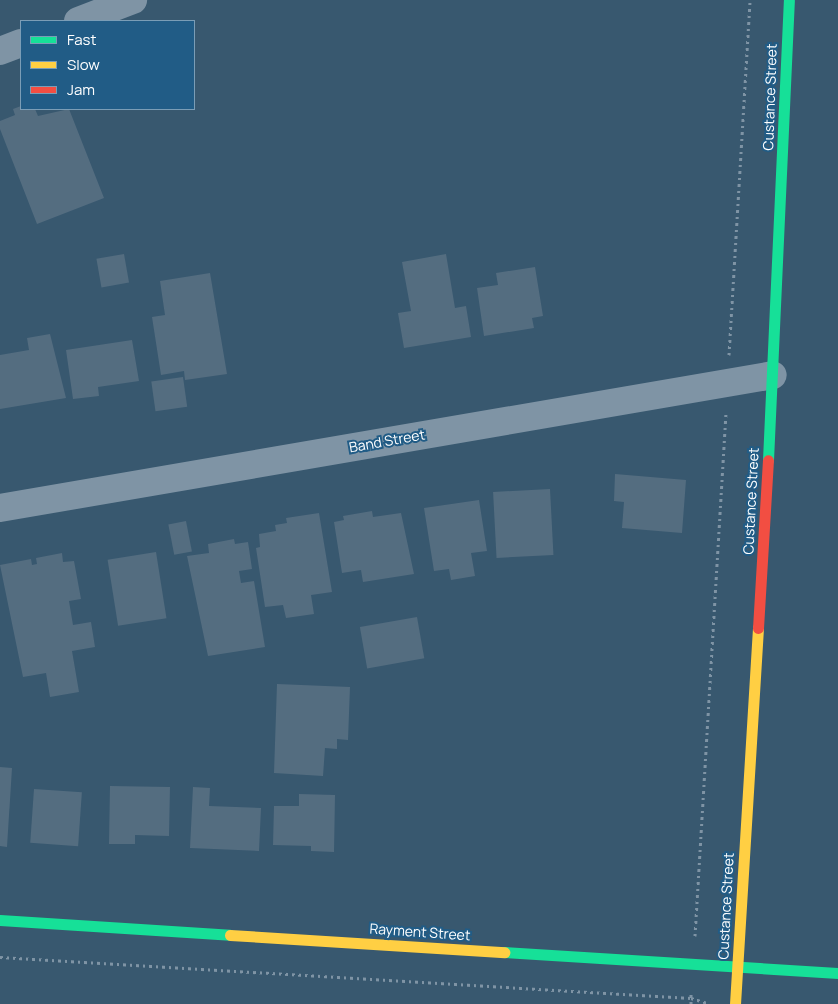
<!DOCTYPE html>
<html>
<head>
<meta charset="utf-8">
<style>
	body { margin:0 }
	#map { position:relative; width:838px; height:1004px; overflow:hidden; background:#38586f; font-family:Manrope,sans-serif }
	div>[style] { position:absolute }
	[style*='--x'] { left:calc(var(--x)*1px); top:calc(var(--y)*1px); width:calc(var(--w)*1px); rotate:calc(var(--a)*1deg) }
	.building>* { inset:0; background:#546d80; transform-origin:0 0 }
	.path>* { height:3px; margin-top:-1.5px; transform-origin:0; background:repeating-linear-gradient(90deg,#7f94a5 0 2.5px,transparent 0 6.5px) }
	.street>* { height:28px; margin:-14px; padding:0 14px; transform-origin:14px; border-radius:14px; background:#7f94a5 }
	.fast>* { height:11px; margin:-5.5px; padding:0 5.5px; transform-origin:5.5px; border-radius:5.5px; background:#16e098 }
	.slow>* { height:11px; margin:-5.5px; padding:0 5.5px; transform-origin:5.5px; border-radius:5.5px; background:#ffcf43 }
	.jam>* { height:11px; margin:-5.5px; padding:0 5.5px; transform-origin:5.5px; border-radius:5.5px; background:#f24e42 }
	span { translate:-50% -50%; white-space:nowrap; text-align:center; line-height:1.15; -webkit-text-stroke:4px #215c86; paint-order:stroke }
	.street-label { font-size:14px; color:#fff }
	.legend { position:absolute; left:20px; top:20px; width:175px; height:90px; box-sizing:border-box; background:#215c86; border:1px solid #7a9db6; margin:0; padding:6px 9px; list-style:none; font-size:15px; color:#fff }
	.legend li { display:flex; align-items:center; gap:10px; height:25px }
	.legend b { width:25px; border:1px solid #7a9db6 }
</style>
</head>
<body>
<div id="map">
	<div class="building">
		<div style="clip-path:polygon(21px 106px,35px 109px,38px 116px,69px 109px,104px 198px,37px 224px,0 129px,0 121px,15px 115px,13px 109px)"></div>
		<div style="left:124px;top:254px;width:29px;height:28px;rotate:80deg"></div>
		<div style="clip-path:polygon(446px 254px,455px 308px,466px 306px,471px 337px,404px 348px,398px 313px,411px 311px,402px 262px)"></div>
		<div style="clip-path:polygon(535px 267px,543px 316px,532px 318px,534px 328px,484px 336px,477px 288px,498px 285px,496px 273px)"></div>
		<div style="clip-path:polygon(210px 273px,227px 374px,185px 380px,184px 371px,161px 375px,152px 317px,165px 315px,160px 281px)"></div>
		<div style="clip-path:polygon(50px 334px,66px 398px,0 409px,0 355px,29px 350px,27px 338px)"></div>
		<div style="clip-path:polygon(132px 340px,139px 381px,98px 387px,99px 396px,73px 399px,66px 350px)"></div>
		<div style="left:183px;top:377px;width:30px;height:32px;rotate:82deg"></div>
		<div style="clip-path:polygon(615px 474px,686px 480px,682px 533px,622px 528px,624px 502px,614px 501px)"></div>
		<div style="left:550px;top:489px;width:66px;height:57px;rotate:87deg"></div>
		<div style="clip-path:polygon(479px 500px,487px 551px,471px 553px,475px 576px,451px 580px,449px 569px,434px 571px,424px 508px)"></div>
		<div style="clip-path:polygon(372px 511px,373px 517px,401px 513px,414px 574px,363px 582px,361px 570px,342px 573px,334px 522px,344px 520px,343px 516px)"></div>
		<div style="clip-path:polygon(319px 513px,332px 592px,311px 595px,314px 614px,286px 618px,283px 605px,265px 607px,256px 548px,260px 547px,259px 534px,276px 531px,275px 525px,287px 523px,286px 518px)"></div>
		<div style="left:186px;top:521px;width:31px;height:18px;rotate:79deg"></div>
		<div style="clip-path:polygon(234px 539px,235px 544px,248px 542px,252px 569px,239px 571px,241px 583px,254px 581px,265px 647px,208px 656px,187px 556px,209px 553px,208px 544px)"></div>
		<div style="left:156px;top:552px;width:67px;height:49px;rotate:81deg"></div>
		<div style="clip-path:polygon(62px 553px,63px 562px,74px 561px,81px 599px,69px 601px,73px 625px,91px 622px,95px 647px,72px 651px,79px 692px,50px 697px,46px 673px,23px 677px,0 565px,31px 559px,32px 565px,37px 564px,36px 558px)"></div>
		<div style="left:417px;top:617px;width:42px;height:58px;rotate:80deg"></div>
		<div style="clip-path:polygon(277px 684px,350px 687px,348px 740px,337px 739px,337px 749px,325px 748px,323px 776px,274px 773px)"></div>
		<div style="clip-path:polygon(0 767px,12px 768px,7px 847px,0 846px)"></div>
		<div style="clip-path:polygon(110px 786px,170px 787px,169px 836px,135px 835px,135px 844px,109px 844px)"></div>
		<div style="clip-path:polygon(193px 787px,210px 788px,209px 806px,261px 808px,259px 851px,190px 848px)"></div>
		<div style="left:34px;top:789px;width:48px;height:54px;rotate:4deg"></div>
		<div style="clip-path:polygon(299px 794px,335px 795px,334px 852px,311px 851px,311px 846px,273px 845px,274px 806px,299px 806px)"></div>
	</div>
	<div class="path">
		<div style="--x:729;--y:355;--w:356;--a:-86.6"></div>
		<div style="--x:695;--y:936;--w:524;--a:-86.61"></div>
		<div style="--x:0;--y:957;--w:692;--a:3.4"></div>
		<div style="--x:691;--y:998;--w:17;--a:17"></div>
		<div style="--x:691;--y:1004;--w:12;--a:-90"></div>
	</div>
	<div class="street">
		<div style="--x:78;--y:21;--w:59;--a:-20.9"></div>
		<div style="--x:0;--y:51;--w:22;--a:-21"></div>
		<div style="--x:0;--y:508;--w:784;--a:-9.76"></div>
	</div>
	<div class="fast">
		<div style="--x:768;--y:460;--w:460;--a:-87.4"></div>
		<div style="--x:0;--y:920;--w:230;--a:3.7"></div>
		<div style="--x:504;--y:952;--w:335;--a:3.6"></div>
	</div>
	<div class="slow">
		<div style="--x:230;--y:935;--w:275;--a:3.6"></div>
		<div style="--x:735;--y:1004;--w:377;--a:-86.5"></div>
	</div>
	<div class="jam">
		<div style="--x:758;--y:628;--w:168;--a:-86.6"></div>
	</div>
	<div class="street-label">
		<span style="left:770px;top:97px;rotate:-88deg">Custance Street</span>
		<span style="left:387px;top:441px;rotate:-10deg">Band Street</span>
		<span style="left:751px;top:501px;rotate:-87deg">Custance Street</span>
		<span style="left:726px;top:906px;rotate:-87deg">Custance Street</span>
		<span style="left:420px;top:932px;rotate:4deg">Rayment Street</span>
	</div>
	<ul class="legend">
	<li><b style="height:6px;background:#16e098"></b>Fast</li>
	<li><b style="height:6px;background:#ffcf43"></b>Slow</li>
	<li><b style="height:6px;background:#f24e42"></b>Jam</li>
	</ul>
</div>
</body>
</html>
